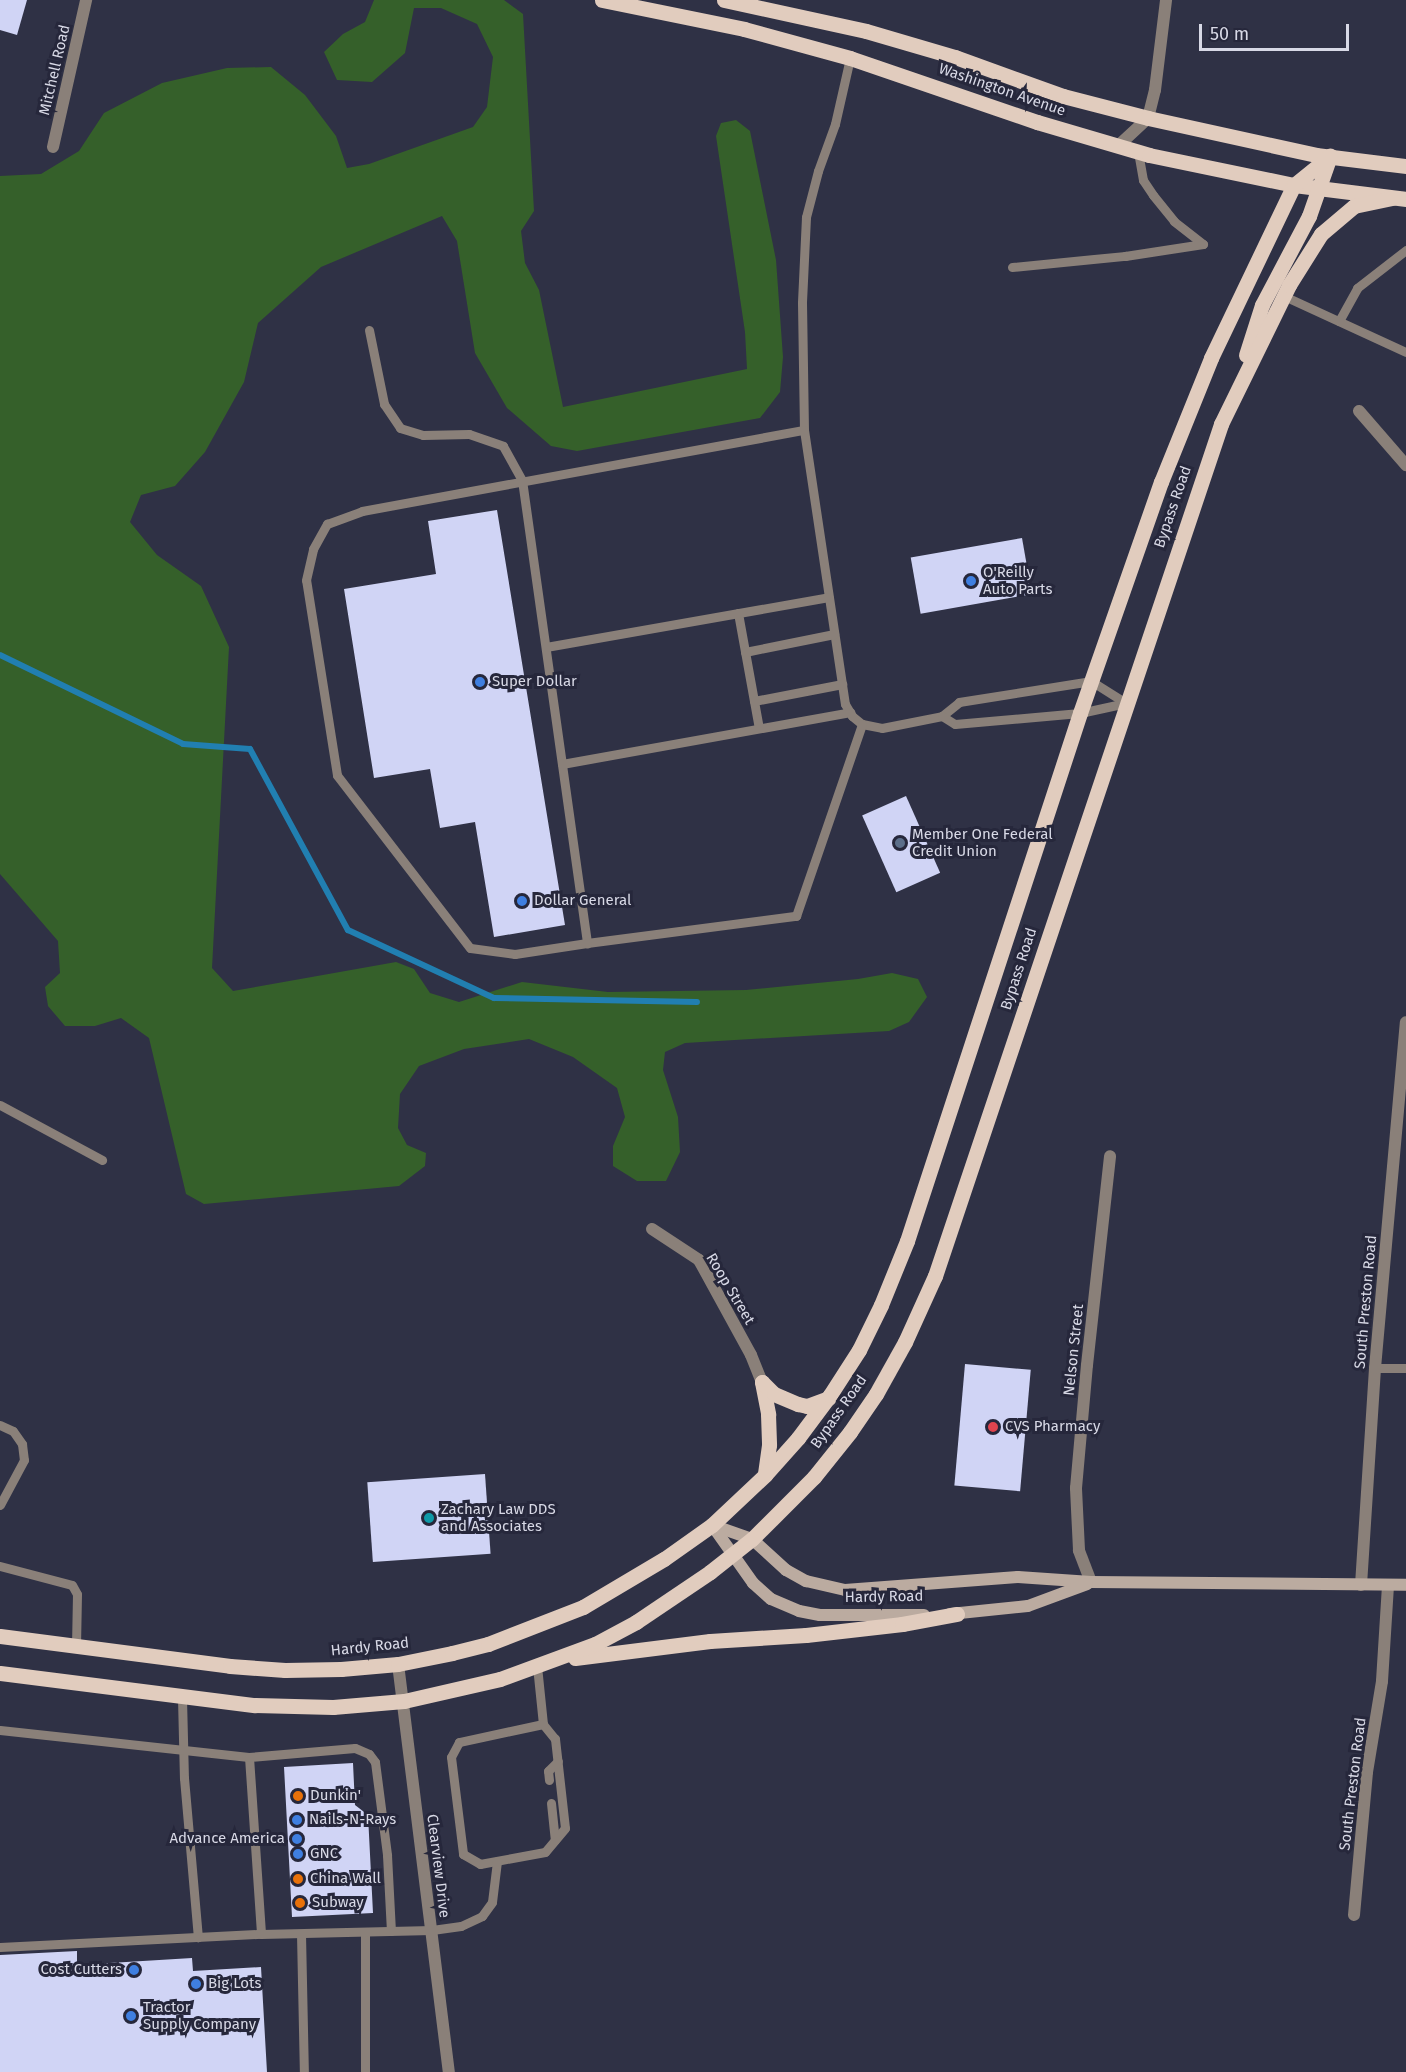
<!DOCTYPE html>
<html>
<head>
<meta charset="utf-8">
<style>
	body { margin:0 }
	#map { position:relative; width:1406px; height:2072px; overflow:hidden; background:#2f3145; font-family:"Fira Sans",sans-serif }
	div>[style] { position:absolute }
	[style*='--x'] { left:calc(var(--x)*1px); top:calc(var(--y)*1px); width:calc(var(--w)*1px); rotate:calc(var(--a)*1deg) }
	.green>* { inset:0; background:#35602a }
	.stream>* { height:6px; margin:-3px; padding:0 3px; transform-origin:3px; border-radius:3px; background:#217fb1 }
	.building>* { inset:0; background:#d0d4f5; transform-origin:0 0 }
	.lane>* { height:9px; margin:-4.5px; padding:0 4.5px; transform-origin:4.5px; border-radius:4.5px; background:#8a8079 }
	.street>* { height:12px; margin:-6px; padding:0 6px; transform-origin:6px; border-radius:6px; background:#8a8079 }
	.secondary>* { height:12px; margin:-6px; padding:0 6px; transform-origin:6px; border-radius:6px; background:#bbaba0 }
	.primary>* { height:15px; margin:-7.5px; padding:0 7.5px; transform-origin:7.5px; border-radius:7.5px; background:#e1ccbe }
	.dots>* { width:16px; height:16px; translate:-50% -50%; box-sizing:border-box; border:3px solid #26273b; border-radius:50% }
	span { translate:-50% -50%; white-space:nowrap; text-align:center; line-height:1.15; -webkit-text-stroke:6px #26273b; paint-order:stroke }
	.street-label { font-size:15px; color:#d8d9e6 }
	.poi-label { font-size:15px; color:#d8d9e6 }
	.left { translate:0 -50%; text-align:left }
	.right { translate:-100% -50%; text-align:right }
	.scale { position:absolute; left:1199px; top:24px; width:150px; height:27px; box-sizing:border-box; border:3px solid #d8d9e6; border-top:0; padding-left:8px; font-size:18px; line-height:21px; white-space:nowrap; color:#d8d9e6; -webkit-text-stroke:4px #26273b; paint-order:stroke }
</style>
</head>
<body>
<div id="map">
	<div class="green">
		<div style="clip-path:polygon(374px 0,504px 0,523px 14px,534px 211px,521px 231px,525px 263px,539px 290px,563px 407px,747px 369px,745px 332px,716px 136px,721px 123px,736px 120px,750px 131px,776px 260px,783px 357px,780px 392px,760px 418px,577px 451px,551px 446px,507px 408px,475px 353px,457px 241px,442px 216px,321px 267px,258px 323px,244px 382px,205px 452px,175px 486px,141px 495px,130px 522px,157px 555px,201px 586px,229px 647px,212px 968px,233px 991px,396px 962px,414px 969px,430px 993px,459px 1002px,522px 982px,608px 992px,746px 990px,858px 979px,892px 973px,918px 979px,927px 997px,909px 1022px,889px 1031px,685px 1043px,665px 1052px,663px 1070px,678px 1117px,680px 1152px,666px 1181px,637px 1181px,613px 1166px,613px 1146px,625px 1117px,617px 1088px,573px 1057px,529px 1039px,464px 1049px,419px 1066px,400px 1094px,398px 1128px,407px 1145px,426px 1153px,425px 1166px,399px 1186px,204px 1204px,186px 1194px,149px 1038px,121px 1018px,95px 1026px,65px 1026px,48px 1006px,45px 987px,60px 973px,58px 941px,0 874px,0 176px,41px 174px,79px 151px,104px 113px,162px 83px,227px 68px,271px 67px,305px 95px,336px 136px,347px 168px,369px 164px,473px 127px,487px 107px,493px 57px,477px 24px,441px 8px,414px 8px,405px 53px,372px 82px,337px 80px,324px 52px,343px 34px,365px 22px)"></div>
	</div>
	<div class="stream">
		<div style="--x:0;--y:655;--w:203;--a:25.9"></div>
		<div style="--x:183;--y:744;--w:67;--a:4.3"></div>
		<div style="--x:250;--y:749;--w:206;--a:61.6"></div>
		<div style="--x:348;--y:930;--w:161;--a:25"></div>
		<div style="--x:494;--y:998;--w:203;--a:1.1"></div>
	</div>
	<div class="building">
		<div style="clip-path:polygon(0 0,27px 0,17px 35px,0 30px)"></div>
		<div style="clip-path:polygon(497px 510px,565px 925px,494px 937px,475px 822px,440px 828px,430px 769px,374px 778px,344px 589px,436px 574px,428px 521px)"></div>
		<div style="left:1022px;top:538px;width:57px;height:113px;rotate:80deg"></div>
		<div style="left:906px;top:796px;width:84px;height:48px;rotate:66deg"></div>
		<div style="left:965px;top:1364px;width:66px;height:122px;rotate:5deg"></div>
		<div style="left:485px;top:1474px;width:80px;height:118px;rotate:86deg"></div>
		<div style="clip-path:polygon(353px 1763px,355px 1805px,368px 1815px,373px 1913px,292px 1917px,284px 1767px)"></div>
		<div style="clip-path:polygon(77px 1951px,77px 1965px,192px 1958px,193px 1971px,261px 1967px,267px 2072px,0 2072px,0 1955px)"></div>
	</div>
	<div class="lane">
		<div style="--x:850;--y:58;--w:68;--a:102.8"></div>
		<div style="--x:835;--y:124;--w:50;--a:109.9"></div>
		<div style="--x:818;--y:171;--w:48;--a:104.6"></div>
		<div style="--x:806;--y:217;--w:86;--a:92.7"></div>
		<div style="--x:802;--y:303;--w:127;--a:89.1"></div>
		<div style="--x:804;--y:430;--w:277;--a:81.5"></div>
		<div style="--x:845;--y:704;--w:14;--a:60"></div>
		<div style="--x:852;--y:716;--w:13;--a:39"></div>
		<div style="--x:862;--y:724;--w:20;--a:11"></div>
		<div style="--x:882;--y:728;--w:61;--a:-11.3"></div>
		<div style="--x:942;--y:716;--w:22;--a:-39"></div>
		<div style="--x:959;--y:702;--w:134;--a:-9"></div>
		<div style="--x:1091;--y:681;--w:41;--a:32.2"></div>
		<div style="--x:1012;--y:267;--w:114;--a:-5.6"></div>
		<div style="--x:1125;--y:256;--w:79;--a:-8.7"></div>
		<div style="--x:1203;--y:244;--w:37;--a:-142"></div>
		<div style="--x:1174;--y:221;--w:33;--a:-129"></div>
		<div style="--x:1153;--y:195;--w:18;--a:-124"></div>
		<div style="--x:1143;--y:180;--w:28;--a:-100"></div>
		<div style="--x:1284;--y:296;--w:134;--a:24.7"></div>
		<div style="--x:1339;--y:321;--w:38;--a:-61"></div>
		<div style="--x:1357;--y:288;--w:62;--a:-37.8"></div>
		<div style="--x:369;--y:330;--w:76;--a:78.5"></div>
		<div style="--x:384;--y:404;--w:29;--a:56"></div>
		<div style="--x:400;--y:428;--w:24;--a:17"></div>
		<div style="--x:423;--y:435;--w:46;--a:-1.2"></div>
		<div style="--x:469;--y:434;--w:36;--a:19"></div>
		<div style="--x:503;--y:446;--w:39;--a:61"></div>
		<div style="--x:522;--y:480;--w:468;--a:82"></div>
		<div style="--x:587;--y:943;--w:211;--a:-7.4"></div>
		<div style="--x:796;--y:916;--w:203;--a:-71"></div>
		<div style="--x:738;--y:613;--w:117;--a:79.7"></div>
		<div style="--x:546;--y:647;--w:287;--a:-10"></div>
		<div style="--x:745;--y:652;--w:91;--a:-11.4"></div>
		<div style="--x:754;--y:701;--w:90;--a:-10.9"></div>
		<div style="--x:942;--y:716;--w:15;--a:32"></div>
		<div style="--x:955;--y:724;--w:125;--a:-5"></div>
		<div style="--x:1080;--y:713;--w:47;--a:-12.3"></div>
		<div style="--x:562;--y:764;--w:293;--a:-10.2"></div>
		<div style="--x:587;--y:943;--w:73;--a:171.3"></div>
		<div style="--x:515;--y:954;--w:45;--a:-172.4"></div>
		<div style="--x:470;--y:948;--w:218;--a:-127.6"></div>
		<div style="--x:337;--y:775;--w:197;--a:-99"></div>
		<div style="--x:306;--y:580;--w:32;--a:-77"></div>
		<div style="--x:313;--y:549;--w:29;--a:-61"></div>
		<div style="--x:327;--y:524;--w:37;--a:-20"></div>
		<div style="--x:362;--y:511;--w:449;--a:-10.4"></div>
		<div style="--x:0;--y:1105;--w:116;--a:28.3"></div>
		<div style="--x:1375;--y:1368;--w:31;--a:0"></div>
		<div style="--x:0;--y:1425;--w:14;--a:25"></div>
		<div style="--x:13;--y:1431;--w:16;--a:55"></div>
		<div style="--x:22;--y:1444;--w:16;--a:83"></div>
		<div style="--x:24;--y:1460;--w:51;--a:118.1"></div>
		<div style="--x:0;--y:1566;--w:74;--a:14.8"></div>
		<div style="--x:72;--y:1585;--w:10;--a:61"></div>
		<div style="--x:77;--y:1594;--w:52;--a:91.1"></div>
		<div style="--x:537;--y:1666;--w:58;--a:84.1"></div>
		<div style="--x:543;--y:1724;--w:86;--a:167.9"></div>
		<div style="--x:459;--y:1742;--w:17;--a:118"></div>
		<div style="--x:451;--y:1757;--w:98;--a:82.9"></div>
		<div style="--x:463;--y:1854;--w:20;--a:30"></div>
		<div style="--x:480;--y:1864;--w:66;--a:-10.5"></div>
		<div style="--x:545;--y:1852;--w:31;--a:-50"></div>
		<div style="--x:565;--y:1828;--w:90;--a:-96.4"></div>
		<div style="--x:555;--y:1739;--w:19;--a:-129"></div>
		<div style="--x:182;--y:1698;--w:80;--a:88.6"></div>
		<div style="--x:184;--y:1778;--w:160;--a:85"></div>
		<div style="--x:0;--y:1730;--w:250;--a:6.2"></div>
		<div style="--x:249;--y:1757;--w:177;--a:86.1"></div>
		<div style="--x:249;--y:1757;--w:106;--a:-4.9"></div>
		<div style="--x:355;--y:1748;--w:15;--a:23"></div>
		<div style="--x:369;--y:1754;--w:10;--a:53"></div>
		<div style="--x:375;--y:1762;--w:94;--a:82.6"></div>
		<div style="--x:387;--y:1855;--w:76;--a:87"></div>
		<div style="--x:549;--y:1780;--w:9;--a:-96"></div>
		<div style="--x:548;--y:1771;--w:14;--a:-45"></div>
		<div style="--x:551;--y:1803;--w:37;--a:84"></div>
		<div style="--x:365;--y:1932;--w:140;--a:90"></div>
		<div style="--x:301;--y:1934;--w:138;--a:88.8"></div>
		<div style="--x:0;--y:1947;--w:261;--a:-2.9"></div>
		<div style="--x:261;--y:1934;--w:171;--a:-1.3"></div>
		<div style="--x:432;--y:1930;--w:29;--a:-8"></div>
		<div style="--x:461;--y:1926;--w:23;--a:-25"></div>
		<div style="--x:482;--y:1916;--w:17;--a:-54"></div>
		<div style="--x:492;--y:1902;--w:41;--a:-83"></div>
	</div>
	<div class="street">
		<div style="--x:1118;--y:146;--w:41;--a:-43"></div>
		<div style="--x:1148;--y:118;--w:29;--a:-76"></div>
		<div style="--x:1155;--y:90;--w:91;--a:-83"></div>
		<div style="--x:53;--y:147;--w:151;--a:-77.3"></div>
		<div style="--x:1359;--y:411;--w:72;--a:49"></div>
		<div style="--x:652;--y:1229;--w:56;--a:33.4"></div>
		<div style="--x:699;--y:1260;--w:108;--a:61.3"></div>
		<div style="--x:751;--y:1355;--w:29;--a:68"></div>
		<div style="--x:1091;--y:1582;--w:34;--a:-111"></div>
		<div style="--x:1079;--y:1550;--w:62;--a:-92.8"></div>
		<div style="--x:1076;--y:1488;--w:123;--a:-84.9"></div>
		<div style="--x:1087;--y:1365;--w:210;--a:-83.7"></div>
		<div style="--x:1361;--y:1585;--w:217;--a:-86.3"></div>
		<div style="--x:1375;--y:1368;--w:347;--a:-84.9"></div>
		<div style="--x:398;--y:1664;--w:411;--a:82.9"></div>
		<div style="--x:1354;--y:1915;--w:144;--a:-84.8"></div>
		<div style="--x:1367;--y:1772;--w:92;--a:-80.6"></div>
		<div style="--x:1382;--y:1681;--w:96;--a:-86.4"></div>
	</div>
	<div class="secondary">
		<div style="--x:712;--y:1525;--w:42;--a:19.3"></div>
		<div style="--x:752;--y:1539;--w:46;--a:42.4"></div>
		<div style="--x:786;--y:1570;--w:23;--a:29"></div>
		<div style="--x:806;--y:1581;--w:40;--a:13"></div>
		<div style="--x:845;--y:1590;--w:173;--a:-4.3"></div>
		<div style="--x:1018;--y:1577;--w:73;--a:3.9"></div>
		<div style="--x:1091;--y:1582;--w:315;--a:0.5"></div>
		<div style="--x:712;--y:1525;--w:71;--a:54.7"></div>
		<div style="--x:753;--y:1583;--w:24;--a:42"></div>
		<div style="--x:771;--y:1599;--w:30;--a:23"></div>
		<div style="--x:799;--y:1611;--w:21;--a:11"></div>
		<div style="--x:820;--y:1615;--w:104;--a:0"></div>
		<div style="--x:950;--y:1614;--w:78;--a:-5.9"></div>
		<div style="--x:1028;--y:1606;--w:63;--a:-20.4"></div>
	</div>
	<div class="primary">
		<div style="--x:602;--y:0;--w:145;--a:11.5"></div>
		<div style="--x:744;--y:29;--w:110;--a:15.3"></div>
		<div style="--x:850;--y:58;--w:198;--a:18.9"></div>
		<div style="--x:1037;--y:122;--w:117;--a:16.4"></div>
		<div style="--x:1149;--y:155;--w:148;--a:11.7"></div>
		<div style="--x:1294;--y:185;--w:113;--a:7.1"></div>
		<div style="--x:724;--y:0;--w:145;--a:12.3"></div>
		<div style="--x:866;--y:31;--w:93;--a:16.3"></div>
		<div style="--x:955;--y:57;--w:115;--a:19.9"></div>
		<div style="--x:1063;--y:96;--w:88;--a:14.5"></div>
		<div style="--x:1148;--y:118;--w:172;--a:12.4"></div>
		<div style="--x:1316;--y:155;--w:91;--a:7"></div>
		<div style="--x:1246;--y:355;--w:52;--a:-72.3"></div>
		<div style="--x:1262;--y:305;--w:101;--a:-62.2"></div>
		<div style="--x:1309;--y:216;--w:64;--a:-70.7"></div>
		<div style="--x:762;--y:1382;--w:33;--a:79"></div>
		<div style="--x:768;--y:1414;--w:31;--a:88"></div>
		<div style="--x:769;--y:1445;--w:30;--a:98"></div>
		<div style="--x:762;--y:1382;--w:17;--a:45"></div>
		<div style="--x:774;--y:1394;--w:26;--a:23"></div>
		<div style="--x:798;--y:1404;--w:9;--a:13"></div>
		<div style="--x:807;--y:1406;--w:23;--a:-20"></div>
		<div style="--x:0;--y:1636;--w:232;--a:7.4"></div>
		<div style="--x:230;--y:1666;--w:55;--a:4.2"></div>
		<div style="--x:285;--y:1670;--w:56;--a:-1"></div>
		<div style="--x:341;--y:1669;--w:57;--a:-5"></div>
		<div style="--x:398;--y:1664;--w:55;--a:-11.5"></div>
		<div style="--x:452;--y:1653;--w:37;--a:-14"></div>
		<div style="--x:488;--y:1644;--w:102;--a:-21.3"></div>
		<div style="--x:583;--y:1607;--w:94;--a:-30.7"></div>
		<div style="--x:664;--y:1559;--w:59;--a:-35.3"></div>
		<div style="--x:712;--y:1525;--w:73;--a:-43.3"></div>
		<div style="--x:765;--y:1475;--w:50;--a:-48.3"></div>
		<div style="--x:798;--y:1438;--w:54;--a:-53.3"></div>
		<div style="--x:830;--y:1395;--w:54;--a:-57.2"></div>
		<div style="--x:859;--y:1350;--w:50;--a:-63.9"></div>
		<div style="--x:881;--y:1305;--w:69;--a:-67.9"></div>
		<div style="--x:907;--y:1241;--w:556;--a:-71.86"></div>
		<div style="--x:1080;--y:713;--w:245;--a:-70.7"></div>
		<div style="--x:1161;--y:482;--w:134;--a:-68"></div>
		<div style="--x:1211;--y:358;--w:192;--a:-64.4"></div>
		<div style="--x:1294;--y:185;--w:46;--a:-38.9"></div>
		<div style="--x:575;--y:1658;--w:136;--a:-7.2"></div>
		<div style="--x:710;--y:1641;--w:96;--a:-3.6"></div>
		<div style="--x:806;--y:1635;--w:97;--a:-6.5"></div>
		<div style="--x:902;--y:1624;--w:56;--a:-10.3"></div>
		<div style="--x:0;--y:1673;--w:257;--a:7.2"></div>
		<div style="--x:255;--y:1705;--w:78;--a:1.5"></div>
		<div style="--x:333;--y:1707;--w:71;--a:-4.8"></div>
		<div style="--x:404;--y:1701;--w:98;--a:-12.9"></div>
		<div style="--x:500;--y:1679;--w:101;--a:-20.2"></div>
		<div style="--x:595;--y:1644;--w:47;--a:-28.2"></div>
		<div style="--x:636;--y:1622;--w:89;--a:-34"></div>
		<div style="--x:710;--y:1572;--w:53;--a:-38.2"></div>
		<div style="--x:752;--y:1539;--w:88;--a:-45"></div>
		<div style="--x:814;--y:1477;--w:58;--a:-51.3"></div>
		<div style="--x:850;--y:1432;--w:46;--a:-55.6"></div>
		<div style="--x:876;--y:1394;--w:60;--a:-60.9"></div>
		<div style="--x:905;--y:1342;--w:72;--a:-65.6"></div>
		<div style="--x:935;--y:1276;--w:899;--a:-71.44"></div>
		<div style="--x:1221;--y:424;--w:155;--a:-63.9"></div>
		<div style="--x:1289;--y:285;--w:60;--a:-57.9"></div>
		<div style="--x:1321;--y:234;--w:43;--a:-40.3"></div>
		<div style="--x:1354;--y:206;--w:39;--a:-12"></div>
	</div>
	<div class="dots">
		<div style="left:971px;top:581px;background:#3f7fe0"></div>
		<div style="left:480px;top:682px;background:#3f7fe0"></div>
		<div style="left:900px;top:843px;background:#5c6f8a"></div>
		<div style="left:522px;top:901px;background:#3f7fe0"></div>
		<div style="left:993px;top:1427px;background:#e0444e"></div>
		<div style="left:429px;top:1518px;background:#0f9aa8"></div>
		<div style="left:298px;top:1796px;background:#e8710a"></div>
		<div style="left:297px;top:1820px;background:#3f7fe0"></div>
		<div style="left:297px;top:1839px;background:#3f7fe0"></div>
		<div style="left:298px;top:1854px;background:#3f7fe0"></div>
		<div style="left:298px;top:1879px;background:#e8710a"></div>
		<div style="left:300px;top:1903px;background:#e8710a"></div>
		<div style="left:134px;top:1970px;background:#3f7fe0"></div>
		<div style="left:196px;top:1984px;background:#3f7fe0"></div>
		<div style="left:131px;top:2016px;background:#3f7fe0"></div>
	</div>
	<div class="street-label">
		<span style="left:55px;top:70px;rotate:-77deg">Mitchell Road</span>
		<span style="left:1002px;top:90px;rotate:19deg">Washington Avenue</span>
		<span style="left:1173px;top:507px;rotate:-71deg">Bypass Road</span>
		<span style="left:1019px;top:969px;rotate:-72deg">Bypass Road</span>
		<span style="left:730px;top:1289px;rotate:59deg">Roop Street</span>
		<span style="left:1366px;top:1302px;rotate:-85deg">South Preston Road</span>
		<span style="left:1074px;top:1350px;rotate:-84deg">Nelson Street</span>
		<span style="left:839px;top:1412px;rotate:-55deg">Bypass Road</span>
		<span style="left:884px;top:1597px;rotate:-1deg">Hardy Road</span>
		<span style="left:370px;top:1647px;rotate:-6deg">Hardy Road</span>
		<span style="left:1353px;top:1784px;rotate:-83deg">South Preston Road</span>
		<span style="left:438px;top:1866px;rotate:83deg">Clearview Drive</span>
	</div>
	<div class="poi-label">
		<span class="left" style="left:983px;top:581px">O'Reilly<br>Auto Parts</span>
		<span class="left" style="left:492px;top:682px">Super Dollar</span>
		<span class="left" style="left:912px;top:843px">Member One Federal<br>Credit Union</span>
		<span class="left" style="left:534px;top:901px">Dollar General</span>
		<span class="left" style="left:1005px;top:1427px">CVS Pharmacy</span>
		<span class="left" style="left:441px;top:1518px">Zachary Law DDS<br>and Associates</span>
		<span class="left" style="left:310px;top:1796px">Dunkin'</span>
		<span class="left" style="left:309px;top:1820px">Nails-N-Rays</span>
		<span class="right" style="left:285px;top:1839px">Advance America</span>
		<span class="left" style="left:310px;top:1854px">GNC</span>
		<span class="left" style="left:310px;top:1879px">China Wall</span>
		<span class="left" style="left:312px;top:1903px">Subway</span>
		<span class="right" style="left:122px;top:1970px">Cost Cutters</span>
		<span class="left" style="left:208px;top:1984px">Big Lots</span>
		<span class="left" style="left:143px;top:2016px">Tractor<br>Supply Company</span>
	</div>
	<div class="scale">50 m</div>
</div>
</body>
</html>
